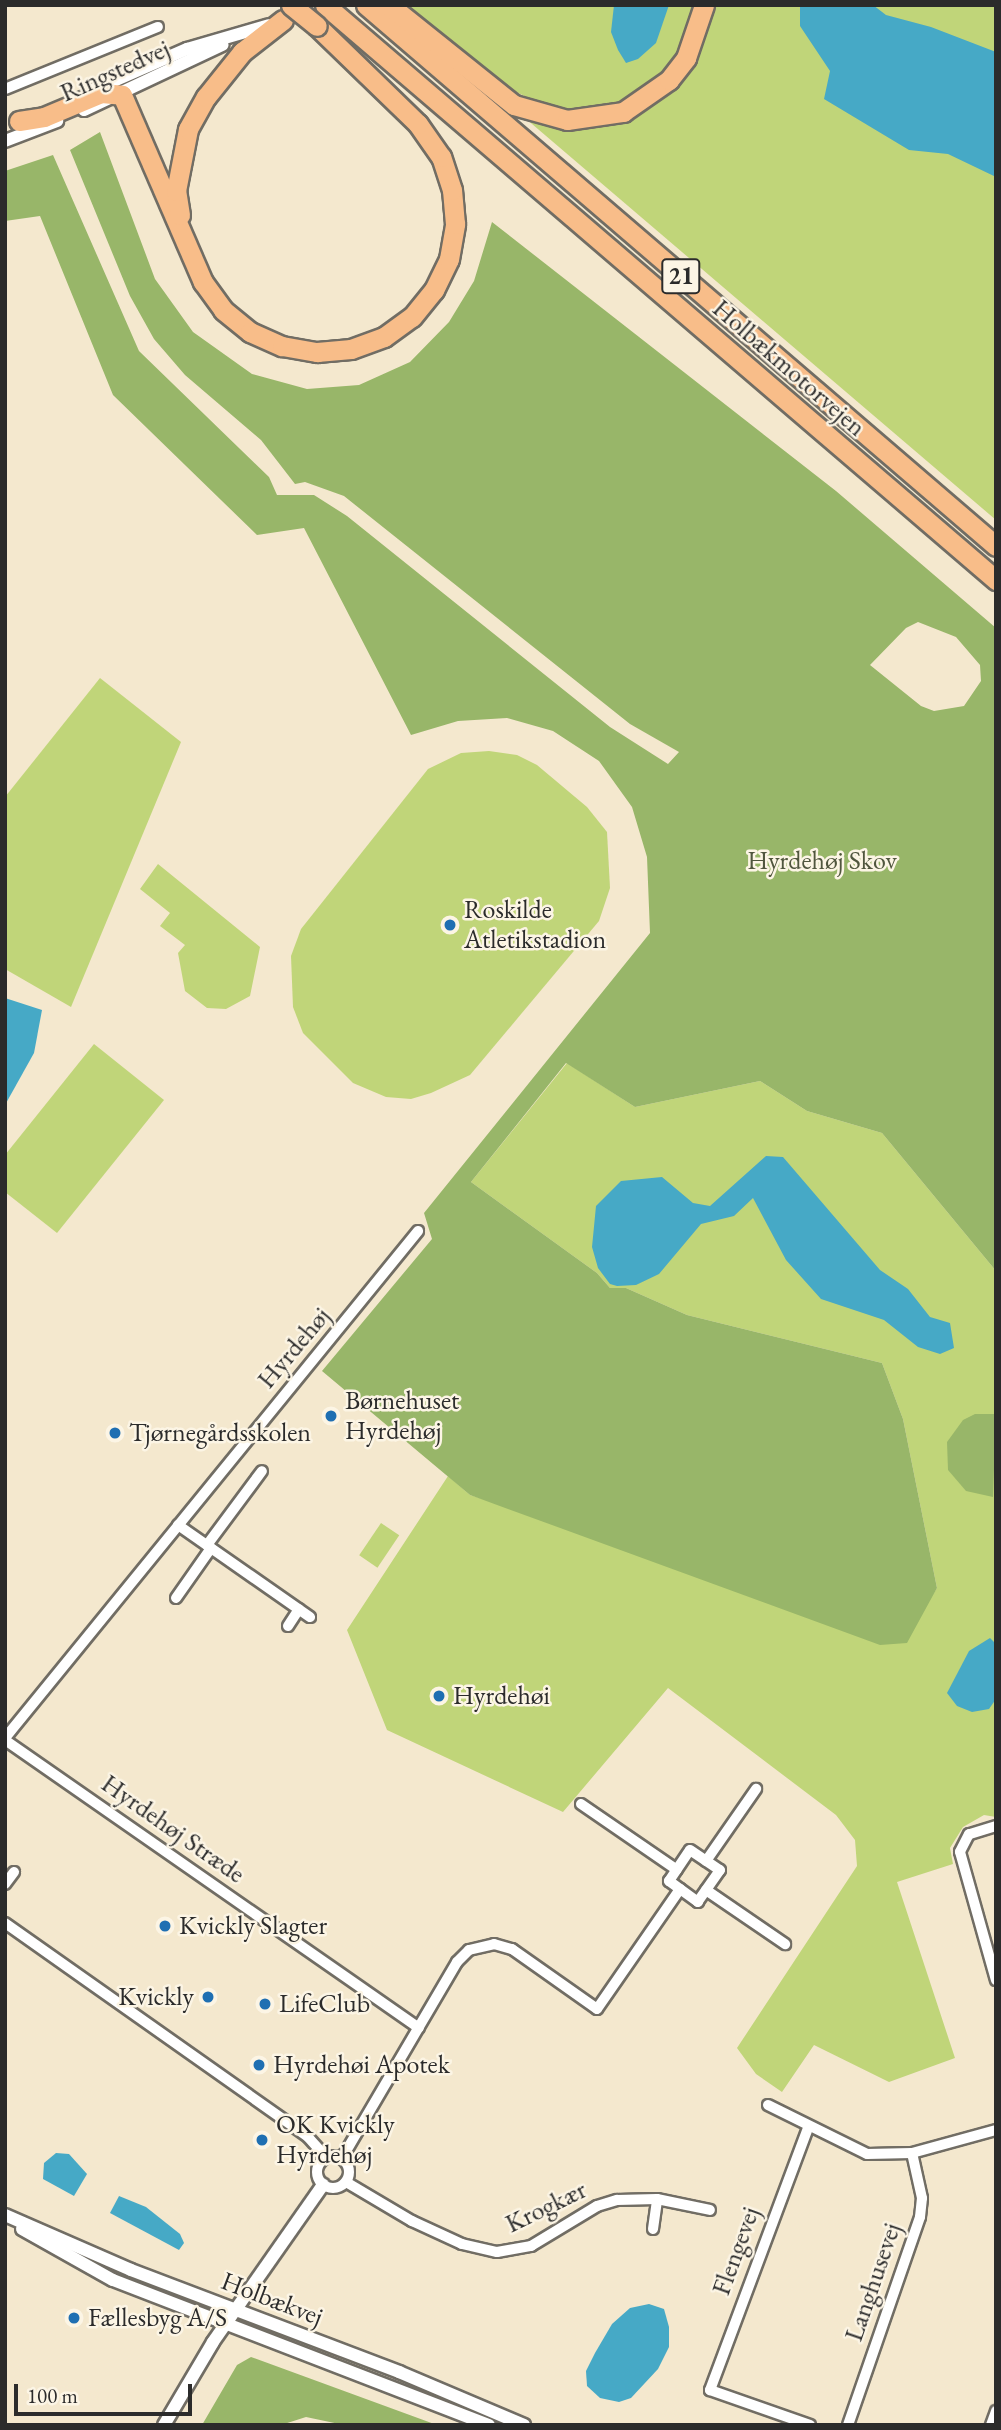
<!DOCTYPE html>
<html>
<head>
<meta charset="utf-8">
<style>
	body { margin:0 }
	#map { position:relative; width:1001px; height:2430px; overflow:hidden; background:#f4e8ce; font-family:"EB Garamond",serif }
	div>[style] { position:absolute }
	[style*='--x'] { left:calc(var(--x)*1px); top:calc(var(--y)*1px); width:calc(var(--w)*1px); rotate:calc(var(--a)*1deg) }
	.green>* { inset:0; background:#c0d579; transform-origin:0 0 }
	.forest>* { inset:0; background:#98b669 }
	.water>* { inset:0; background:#46a9c6 }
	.roads { filter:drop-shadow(2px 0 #716d64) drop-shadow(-2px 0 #716d64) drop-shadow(0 2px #716d64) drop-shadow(0 -2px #716d64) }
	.minor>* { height:10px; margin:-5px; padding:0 5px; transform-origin:5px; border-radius:5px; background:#fff }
	.minor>.ring { margin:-5px; padding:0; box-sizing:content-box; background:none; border:10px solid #fff; border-radius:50% }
	.tertiary>* { height:12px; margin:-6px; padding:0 6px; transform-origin:6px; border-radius:6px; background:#fff }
	.motorway>* { height:19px; margin:-9.5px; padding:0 9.5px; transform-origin:9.5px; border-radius:9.5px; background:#f8bd89 }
	.bridges { filter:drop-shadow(2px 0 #716d64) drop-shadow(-2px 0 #716d64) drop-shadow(0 2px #716d64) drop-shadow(0 -2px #716d64) }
	.motorway-bridge>* { height:19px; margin:-9.5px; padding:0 9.5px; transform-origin:9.5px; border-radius:9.5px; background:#f8bd89 }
	.dots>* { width:19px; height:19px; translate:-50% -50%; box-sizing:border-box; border:4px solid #fcf5e5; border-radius:50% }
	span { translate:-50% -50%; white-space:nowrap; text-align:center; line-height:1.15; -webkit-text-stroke:5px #fcf5e5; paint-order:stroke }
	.shield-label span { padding:2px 5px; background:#fcf5e5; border:2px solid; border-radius:5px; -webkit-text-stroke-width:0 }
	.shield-label { font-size:24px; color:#2b2b2b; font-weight:700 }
	.street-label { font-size:26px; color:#2b2b2b }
	.park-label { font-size:26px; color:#50563e }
	.poi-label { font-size:26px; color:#2b2b2b }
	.left { translate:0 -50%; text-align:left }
	.right { translate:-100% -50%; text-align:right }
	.frame { position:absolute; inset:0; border:7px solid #2b2b2b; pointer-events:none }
	.scale { position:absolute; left:14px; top:2384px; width:178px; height:32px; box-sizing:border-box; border:4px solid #2b2b2b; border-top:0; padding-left:9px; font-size:21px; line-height:24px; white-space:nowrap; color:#2b2b2b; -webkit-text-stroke:5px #fcf5e5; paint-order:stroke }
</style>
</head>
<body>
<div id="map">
	<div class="green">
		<div style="clip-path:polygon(405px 5px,693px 5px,690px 27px,670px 68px,631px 99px,590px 111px,545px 106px,506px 87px)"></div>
		<div style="clip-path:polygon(711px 5px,996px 5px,996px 520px,525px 118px,576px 126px,643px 109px)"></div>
		<div style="clip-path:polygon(100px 678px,181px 742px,71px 1007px,5px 969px,5px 797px)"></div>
		<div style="clip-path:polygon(489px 751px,517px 755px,537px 765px,587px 807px,607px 832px,610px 888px,599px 921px,470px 1075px,431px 1093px,411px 1099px,386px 1097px,353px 1083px,303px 1033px,293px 1007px,291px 956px,301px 929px,428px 769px,461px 753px)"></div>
		<div style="clip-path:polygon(158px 864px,260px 947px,250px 996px,226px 1009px,207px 1008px,185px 991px,178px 953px,185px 945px,160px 926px,170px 913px,140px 889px)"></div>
		<div style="clip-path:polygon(94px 1044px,164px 1100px,57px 1233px,5px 1192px,5px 1155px)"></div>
		<div style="clip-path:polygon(567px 1063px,635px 1107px,760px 1081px,807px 1111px,882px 1133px,996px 1271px,996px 1817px,984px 1815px,963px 1827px,950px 1848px,953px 1864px,897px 1882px,955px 2058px,889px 2082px,814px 2045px,782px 2092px,756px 2074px,737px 2048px,857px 1866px,855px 1840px,836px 1815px,668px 1688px,563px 1812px,387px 1730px,347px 1630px,448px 1476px,470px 1495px,909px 1631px,937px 1588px,903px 1419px,882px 1363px,687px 1315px,626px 1288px,610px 1288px,597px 1273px,471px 1182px)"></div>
		<div style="left:381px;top:1523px;width:22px;height:39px;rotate:34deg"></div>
	</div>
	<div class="forest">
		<div style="clip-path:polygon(evenodd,100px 132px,155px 279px,193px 332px,252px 374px,307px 389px,359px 385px,410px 362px,449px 322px,474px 281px,492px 222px,836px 491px,996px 628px,996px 1271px,882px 1133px,807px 1111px,760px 1081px,635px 1107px,566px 1063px,471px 1182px,597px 1273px,610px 1288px,626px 1288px,687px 1315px,882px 1363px,903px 1419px,937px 1588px,907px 1643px,880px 1645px,470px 1495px,322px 1371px,432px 1239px,424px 1213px,650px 933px,647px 857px,632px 807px,599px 761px,553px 731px,507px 718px,458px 721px,411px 735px,304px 528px,257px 535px,113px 395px,40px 216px,5px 221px,5px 171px,53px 155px,139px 351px,269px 477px,277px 495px,314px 495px,347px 516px,610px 727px,668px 764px,679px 752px,630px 724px,344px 496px,305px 482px,295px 484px,261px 440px,185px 375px,154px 339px,130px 296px,70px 150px,100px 132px,918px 622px,956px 637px,980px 665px,981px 681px,964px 706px,934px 711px,921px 706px,870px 665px,906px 628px,918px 622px)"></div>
		<div style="clip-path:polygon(975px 1414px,996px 1414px,993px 1497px,966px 1491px,948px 1470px,947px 1442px,963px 1420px)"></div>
		<div style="clip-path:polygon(251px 2357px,437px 2425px,344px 2425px,306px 2417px,281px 2425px,202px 2425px,237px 2365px)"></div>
	</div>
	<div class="water">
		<div style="clip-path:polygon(614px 5px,669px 5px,656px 43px,638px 59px,626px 63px,618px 50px,611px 32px)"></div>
		<div style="clip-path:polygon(800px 5px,873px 5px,886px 15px,931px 27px,996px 52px,996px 177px,948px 154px,909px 150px,824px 99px,830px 71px,800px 26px)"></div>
		<div style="clip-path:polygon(5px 998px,42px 1010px,34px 1053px,5px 1105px)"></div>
		<div style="clip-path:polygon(766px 1156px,783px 1157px,880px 1270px,908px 1289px,930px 1317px,950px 1323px,954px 1348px,940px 1354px,918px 1347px,884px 1320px,821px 1299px,786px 1260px,753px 1198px,734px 1216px,701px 1224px,659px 1274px,636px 1285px,617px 1286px,610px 1284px,598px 1268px,592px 1247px,596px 1206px,621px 1181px,662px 1177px,693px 1203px,710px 1206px)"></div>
		<div style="clip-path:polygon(990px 1638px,996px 1644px,996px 1699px,989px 1709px,972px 1712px,957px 1706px,947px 1693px,969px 1651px)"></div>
		<div style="clip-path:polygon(56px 2153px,69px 2154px,87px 2174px,74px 2196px,43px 2179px,44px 2163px)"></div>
		<div style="clip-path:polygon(119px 2196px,146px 2207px,180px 2234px,184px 2243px,179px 2250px,110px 2213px)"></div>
		<div style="clip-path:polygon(649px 2304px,664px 2309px,669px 2327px,669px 2347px,658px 2369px,631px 2398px,619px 2402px,600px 2398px,587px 2386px,586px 2371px,595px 2353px,612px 2324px,630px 2308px)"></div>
	</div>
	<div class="roads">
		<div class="minor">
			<div style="--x:5;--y:89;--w:165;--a:-22.1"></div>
			<div style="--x:178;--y:1525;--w:161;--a:34.9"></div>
			<div style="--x:207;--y:1545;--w:92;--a:-53.4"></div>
			<div style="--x:176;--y:1598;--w:61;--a:-55"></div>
			<div style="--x:288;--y:1626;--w:20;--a:-57"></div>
			<div style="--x:5;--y:1738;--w:654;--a:-50.83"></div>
			<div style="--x:5;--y:1740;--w:504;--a:34.82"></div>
			<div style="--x:581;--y:1804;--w:116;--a:34.5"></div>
			<div style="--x:996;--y:1826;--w:28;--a:163"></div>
			<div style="--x:969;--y:1834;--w:20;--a:117"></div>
			<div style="--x:960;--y:1852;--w:133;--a:74.3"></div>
			<div style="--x:690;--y:1850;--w:36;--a:34"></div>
			<div style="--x:720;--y:1870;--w:39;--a:125"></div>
			<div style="--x:698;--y:1902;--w:36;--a:-144"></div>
			<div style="--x:669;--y:1881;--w:37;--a:-56"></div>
			<div style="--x:706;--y:1861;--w:88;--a:-55.2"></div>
			<div style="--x:5;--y:1884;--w:15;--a:-53"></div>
			<div style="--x:706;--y:1890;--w:96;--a:34.4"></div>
			<div style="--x:5;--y:1923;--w:371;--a:35.2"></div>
			<div style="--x:308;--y:2137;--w:27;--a:48"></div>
			<div style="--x:768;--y:2105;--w:110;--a:26.3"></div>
			<div style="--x:867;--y:2154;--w:45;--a:-1.3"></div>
			<div style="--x:912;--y:2153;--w:87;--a:-15.3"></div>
			<div style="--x:808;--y:2128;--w:280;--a:110.5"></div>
			<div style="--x:710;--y:2390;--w:106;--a:19.3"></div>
			<div class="ring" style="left:317px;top:2156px;width:22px;height:22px"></div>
			<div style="--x:342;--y:2158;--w:227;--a:-59.6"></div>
			<div style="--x:457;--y:1962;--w:17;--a:-45"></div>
			<div style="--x:469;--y:1950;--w:26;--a:-13"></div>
			<div style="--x:494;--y:1944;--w:19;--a:16"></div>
			<div style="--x:512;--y:1949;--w:104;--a:35.2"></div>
			<div style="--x:597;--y:2009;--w:146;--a:-55.3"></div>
			<div style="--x:346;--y:2182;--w:77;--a:30.6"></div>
			<div style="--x:412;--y:2221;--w:55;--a:24.7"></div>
			<div style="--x:462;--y:2244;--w:36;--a:13"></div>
			<div style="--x:497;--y:2252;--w:35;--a:-10"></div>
			<div style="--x:531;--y:2246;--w:77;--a:-31.2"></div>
			<div style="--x:597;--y:2206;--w:21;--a:-17"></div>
			<div style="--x:617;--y:2200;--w:40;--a:-1.4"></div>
			<div style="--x:657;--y:2199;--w:54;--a:11.7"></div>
			<div style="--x:653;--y:2229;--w:30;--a:-82"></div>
			<div style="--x:848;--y:2425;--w:220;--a:-70.9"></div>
			<div style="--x:920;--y:2217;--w:19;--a:-84"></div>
			<div style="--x:922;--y:2198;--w:46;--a:-102.5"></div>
			<div style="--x:991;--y:2425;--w:15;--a:-70"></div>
		</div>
		<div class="tertiary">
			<div style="--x:93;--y:90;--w:103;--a:-23.6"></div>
			<div style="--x:187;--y:49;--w:85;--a:-16.3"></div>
			<div style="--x:84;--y:110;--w:153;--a:-25.2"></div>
			<div style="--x:5;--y:141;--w:56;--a:-21"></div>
			<div style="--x:5;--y:2215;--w:137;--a:23.6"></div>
			<div style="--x:131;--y:2270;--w:287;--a:20.8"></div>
			<div style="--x:399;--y:2372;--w:136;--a:23"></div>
			<div style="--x:22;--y:2229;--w:104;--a:29.3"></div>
			<div style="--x:113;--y:2280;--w:403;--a:21.1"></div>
			<div style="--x:164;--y:2425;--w:96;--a:-59.4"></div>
			<div style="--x:213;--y:2342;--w:192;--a:-55"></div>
		</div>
		<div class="motorway">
			<div style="--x:325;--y:5;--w:884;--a:40.59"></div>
			<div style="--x:366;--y:5;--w:830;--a:40.65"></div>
			<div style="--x:389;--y:5;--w:160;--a:38.7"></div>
			<div style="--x:514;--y:105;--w:55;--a:15.8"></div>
			<div style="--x:567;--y:120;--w:57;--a:-8.1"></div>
			<div style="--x:623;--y:112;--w:56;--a:-34.8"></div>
			<div style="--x:669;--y:80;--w:28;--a:-52"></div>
			<div style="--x:686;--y:58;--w:56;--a:-71.2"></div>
			<div style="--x:19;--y:121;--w:25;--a:-9"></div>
			<div style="--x:44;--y:117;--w:62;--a:-22.8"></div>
			<div style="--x:101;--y:93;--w:21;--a:5"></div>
			<div style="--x:122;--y:95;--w:204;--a:66.6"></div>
			<div style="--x:203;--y:282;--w:34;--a:54"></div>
			<div style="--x:223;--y:310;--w:35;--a:39"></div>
			<div style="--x:250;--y:332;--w:35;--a:24"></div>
			<div style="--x:282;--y:346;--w:36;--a:10"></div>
			<div style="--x:317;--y:352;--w:34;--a:-5"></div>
			<div style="--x:351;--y:349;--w:35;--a:-20"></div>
			<div style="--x:384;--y:337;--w:34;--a:-36"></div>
			<div style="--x:412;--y:317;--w:35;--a:-51"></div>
			<div style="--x:434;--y:290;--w:34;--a:-64"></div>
			<div style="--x:449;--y:259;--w:36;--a:-80"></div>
			<div style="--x:455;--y:224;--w:34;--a:-95"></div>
			<div style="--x:452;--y:190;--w:35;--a:-108"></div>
			<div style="--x:441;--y:157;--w:40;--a:-124.9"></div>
			<div style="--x:418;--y:124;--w:141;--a:-135.9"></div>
			<div style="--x:180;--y:215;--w:24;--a:-99"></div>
			<div style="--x:176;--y:191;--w:63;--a:-79"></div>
			<div style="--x:188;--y:129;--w:37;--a:-61"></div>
			<div style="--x:206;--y:97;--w:58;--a:-51.3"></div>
			<div style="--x:242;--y:52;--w:52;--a:-38"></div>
		</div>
	</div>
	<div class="bridges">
		<div class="motorway-bridge">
			<div style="--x:291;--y:5;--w:33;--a:39"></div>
		</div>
	</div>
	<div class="dots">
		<div style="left:450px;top:925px;background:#1f6fb2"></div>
		<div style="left:331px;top:1416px;background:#1f6fb2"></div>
		<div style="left:115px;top:1433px;background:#1f6fb2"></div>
		<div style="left:439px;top:1696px;background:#1f6fb2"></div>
		<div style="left:165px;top:1926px;background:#1f6fb2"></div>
		<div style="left:208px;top:1997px;background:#1f6fb2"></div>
		<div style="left:265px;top:2004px;background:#1f6fb2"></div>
		<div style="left:259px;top:2065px;background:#1f6fb2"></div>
		<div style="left:262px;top:2140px;background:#1f6fb2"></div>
		<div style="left:74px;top:2318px;background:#1f6fb2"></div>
	</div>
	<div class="shield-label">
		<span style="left:681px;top:276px">21</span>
	</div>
	<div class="street-label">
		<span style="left:115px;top:71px;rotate:-24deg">Ringstedvej</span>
		<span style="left:789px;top:368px;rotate:41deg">Holbækmotorvejen</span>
		<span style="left:294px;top:1348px;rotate:-50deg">Hyrdehøj</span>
		<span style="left:173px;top:1829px;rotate:35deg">Hyrdehøj Stræde</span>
		<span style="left:546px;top:2207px;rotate:-26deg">Krogkær</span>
		<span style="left:736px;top:2251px;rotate:-70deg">Flengevej</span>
		<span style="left:873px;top:2282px;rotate:-71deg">Langhusevej</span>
		<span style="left:272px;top:2299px;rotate:21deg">Holbækvej</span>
	</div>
	<div class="park-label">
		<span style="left:822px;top:861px">Hyrdehøj Skov</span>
	</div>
	<div class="poi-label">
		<span class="left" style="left:464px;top:925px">Roskilde<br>Atletikstadion</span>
		<span class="left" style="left:345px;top:1416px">Børnehuset<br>Hyrdehøj</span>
		<span class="left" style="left:129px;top:1433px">Tjørnegårdsskolen</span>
		<span class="left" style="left:453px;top:1696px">Hyrdehøi</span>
		<span class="left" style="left:179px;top:1926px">Kvickly Slagter</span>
		<span class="right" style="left:194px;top:1997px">Kvickly</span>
		<span class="left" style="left:279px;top:2004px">LifeClub</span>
		<span class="left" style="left:273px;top:2065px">Hyrdehøi Apotek</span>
		<span class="left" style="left:276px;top:2140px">OK Kvickly<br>Hyrdehøj</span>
		<span class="left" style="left:88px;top:2318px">Fællesbyg A/S</span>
	</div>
	<div class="frame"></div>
	<div class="scale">100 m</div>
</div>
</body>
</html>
